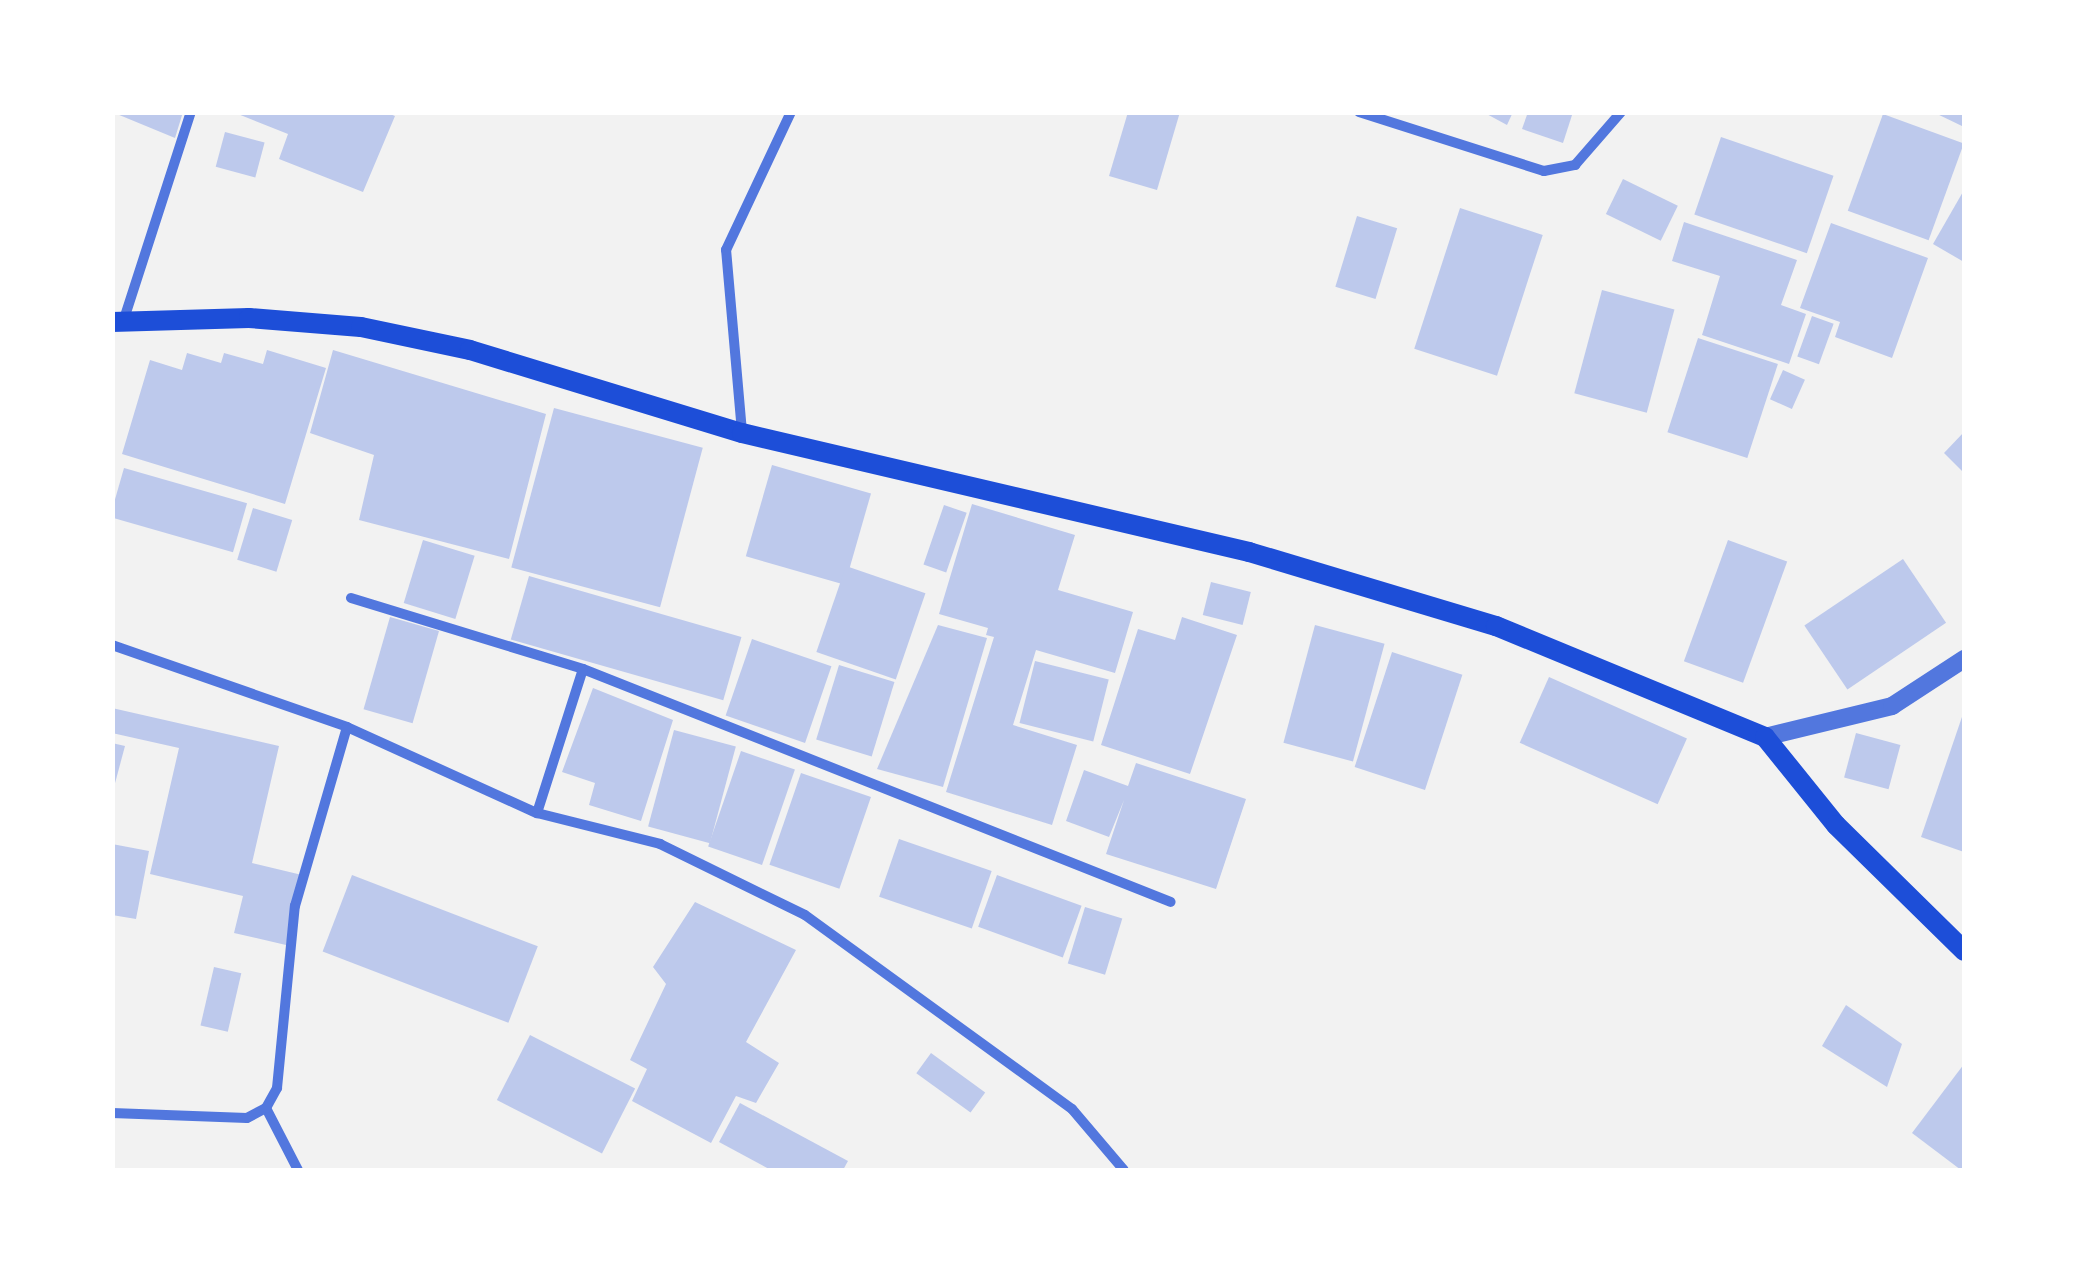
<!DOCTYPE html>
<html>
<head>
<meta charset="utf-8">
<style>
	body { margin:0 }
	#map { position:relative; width:2077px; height:1283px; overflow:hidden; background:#f2f2f2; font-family:"Space Grotesk",sans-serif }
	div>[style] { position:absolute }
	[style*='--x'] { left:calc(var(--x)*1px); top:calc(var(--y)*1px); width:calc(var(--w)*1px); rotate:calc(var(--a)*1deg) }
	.building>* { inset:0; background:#bdc9ec; transform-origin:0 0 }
	.minor>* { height:10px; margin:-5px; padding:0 5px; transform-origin:5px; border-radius:5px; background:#5277de }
	.tertiary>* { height:18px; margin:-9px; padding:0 9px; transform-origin:9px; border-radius:9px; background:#5277de }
	.secondary>* { height:20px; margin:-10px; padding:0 10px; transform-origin:10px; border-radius:10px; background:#1d4ed8 }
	span { translate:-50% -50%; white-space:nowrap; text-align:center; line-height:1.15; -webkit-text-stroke:8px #fff; paint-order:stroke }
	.frame { position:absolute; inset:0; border:115px solid #fff; pointer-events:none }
</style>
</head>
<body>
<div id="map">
	<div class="building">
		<div style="clip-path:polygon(112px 112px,183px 112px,175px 138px)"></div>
		<div style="clip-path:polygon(233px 112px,385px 112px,395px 116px,363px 192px,279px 159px,288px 134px)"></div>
		<div style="clip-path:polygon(1128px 112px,1180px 112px,1157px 190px,1109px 176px)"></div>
		<div style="clip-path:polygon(1483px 112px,1513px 112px,1507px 125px)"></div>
		<div style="clip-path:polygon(1528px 112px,1573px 112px,1563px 143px,1522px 129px)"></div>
		<div style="clip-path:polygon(1933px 112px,1964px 112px,1964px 127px)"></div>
		<div style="left:1883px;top:114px;width:86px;height:103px;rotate:20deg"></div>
		<div style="left:225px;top:132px;width:41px;height:36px;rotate:15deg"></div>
		<div style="left:1721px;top:137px;width:119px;height:82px;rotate:19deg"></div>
		<div style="left:1623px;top:179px;width:61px;height:39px;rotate:26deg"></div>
		<div style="clip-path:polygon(1964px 190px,1964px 262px,1933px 244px)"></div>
		<div style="left:1460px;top:208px;width:87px;height:148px;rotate:18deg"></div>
		<div style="left:1357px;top:216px;width:42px;height:74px;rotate:17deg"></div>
		<div style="clip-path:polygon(1684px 222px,1797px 260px,1781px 305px,1806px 314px,1789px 364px,1702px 335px,1720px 276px,1672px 261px)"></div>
		<div style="clip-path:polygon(1831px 223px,1928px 258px,1892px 358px,1835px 337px,1840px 322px,1800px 308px)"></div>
		<div style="left:1602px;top:290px;width:75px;height:107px;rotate:15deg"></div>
		<div style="left:1812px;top:316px;width:23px;height:43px;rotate:20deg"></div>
		<div style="left:1698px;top:338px;width:84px;height:99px;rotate:18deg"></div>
		<div style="clip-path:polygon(267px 350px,326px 368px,285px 504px,122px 454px,150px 360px,182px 370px,187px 353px,221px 363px,224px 353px,263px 364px)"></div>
		<div style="clip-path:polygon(333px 350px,546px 414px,509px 559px,359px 520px,374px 455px,310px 433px)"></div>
		<div style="left:1783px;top:370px;width:24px;height:32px;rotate:24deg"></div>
		<div style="left:554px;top:408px;width:154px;height:165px;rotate:15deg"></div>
		<div style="clip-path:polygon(1964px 432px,1964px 473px,1944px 453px)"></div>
		<div style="left:772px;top:465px;width:103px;height:95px;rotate:16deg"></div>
		<div style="left:124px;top:468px;width:128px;height:51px;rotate:16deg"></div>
		<div style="clip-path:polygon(972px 504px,1075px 535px,1058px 590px,1133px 612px,1115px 673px,1036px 650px,1013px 725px,1077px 745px,1052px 825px,946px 792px,994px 637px,986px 635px,988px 628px,939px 614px)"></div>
		<div style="left:944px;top:505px;width:24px;height:63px;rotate:19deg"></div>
		<div style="left:253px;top:508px;width:41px;height:54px;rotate:17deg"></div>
		<div style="left:423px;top:540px;width:54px;height:66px;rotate:17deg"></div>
		<div style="left:1728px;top:540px;width:63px;height:129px;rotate:20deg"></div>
		<div style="left:1903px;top:559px;width:77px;height:119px;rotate:56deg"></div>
		<div style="left:846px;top:566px;width:84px;height:91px;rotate:19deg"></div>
		<div style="left:529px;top:576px;width:221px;height:66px;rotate:16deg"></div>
		<div style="left:1211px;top:582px;width:41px;height:34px;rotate:14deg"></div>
		<div style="left:390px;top:617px;width:51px;height:96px;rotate:16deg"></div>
		<div style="clip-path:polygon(1182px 617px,1237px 635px,1190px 774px,1101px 745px,1138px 629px,1175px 640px)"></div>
		<div style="clip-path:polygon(938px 625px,987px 638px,943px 787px,877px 769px)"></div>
		<div style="left:1315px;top:625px;width:72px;height:122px;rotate:15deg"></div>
		<div style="left:752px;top:639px;width:84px;height:81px;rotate:19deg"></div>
		<div style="left:1392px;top:652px;width:74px;height:121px;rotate:18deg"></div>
		<div style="left:1035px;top:661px;width:76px;height:64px;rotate:14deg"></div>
		<div style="left:839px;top:665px;width:58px;height:78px;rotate:17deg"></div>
		<div style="left:1549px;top:677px;width:151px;height:72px;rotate:24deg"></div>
		<div style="clip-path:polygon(593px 688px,673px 720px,641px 821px,589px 805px,595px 783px,562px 772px)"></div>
		<div style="clip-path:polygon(112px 708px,279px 746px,252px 863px,302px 875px,286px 945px,234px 933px,243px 896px,150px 874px,179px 748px,112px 733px)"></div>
		<div style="clip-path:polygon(1964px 711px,1964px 852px,1921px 837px)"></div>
		<div style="left:674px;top:730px;width:64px;height:100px;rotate:15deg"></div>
		<div style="left:1856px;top:733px;width:46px;height:46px;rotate:15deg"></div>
		<div style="clip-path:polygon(112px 743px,125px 746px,114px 787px,112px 786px)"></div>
		<div style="left:741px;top:751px;width:57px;height:101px;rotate:19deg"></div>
		<div style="clip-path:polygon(1136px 763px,1246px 799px,1216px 889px,1106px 854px,1124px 800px,1109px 837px,1066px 821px,1084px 770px,1128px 786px)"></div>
		<div style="left:801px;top:773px;width:74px;height:97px;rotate:19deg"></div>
		<div style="left:899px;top:839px;width:98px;height:61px;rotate:19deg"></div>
		<div style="clip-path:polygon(112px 844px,149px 851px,136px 919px,112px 915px)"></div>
		<div style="left:352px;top:875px;width:199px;height:82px;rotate:21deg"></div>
		<div style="left:997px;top:875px;width:90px;height:55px;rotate:20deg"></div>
		<div style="clip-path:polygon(695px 902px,796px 950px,746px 1042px,779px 1063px,756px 1103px,736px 1096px,711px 1143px,632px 1101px,647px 1069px,630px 1060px,666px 984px,653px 967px)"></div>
		<div style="left:1085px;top:907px;width:39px;height:59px;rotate:17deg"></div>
		<div style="left:214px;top:967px;width:28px;height:60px;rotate:13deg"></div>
		<div style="clip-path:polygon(1846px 1005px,1902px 1044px,1887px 1087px,1822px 1046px)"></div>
		<div style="left:530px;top:1035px;width:118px;height:73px;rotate:27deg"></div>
		<div style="left:931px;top:1053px;width:67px;height:25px;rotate:36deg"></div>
		<div style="clip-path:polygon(1964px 1064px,1964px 1170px,1961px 1170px,1912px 1133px)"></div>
		<div style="clip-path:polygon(740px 1103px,848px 1161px,843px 1170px,771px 1170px,719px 1142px)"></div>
	</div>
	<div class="minor">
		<div style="--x:1359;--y:112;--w:194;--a:17.7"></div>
		<div style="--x:1544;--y:171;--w:32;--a:-11"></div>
		<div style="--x:1575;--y:165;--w:70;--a:-49"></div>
		<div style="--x:124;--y:319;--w:218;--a:-72.1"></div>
		<div style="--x:742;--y:432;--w:183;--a:-95"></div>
		<div style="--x:726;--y:250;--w:153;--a:-64.8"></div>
		<div style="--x:351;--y:598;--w:243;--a:17"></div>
		<div style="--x:583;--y:669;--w:632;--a:21.62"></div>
		<div style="--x:112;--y:645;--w:249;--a:19.2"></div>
		<div style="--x:347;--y:727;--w:209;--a:24.4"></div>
		<div style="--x:537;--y:813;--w:127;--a:14.1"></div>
		<div style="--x:660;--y:844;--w:161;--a:26.1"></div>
		<div style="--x:805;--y:915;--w:330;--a:36"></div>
		<div style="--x:1072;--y:1109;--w:80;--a:49.6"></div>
		<div style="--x:537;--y:813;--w:151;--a:-72.3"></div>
		<div style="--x:266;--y:1108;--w:70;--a:62.7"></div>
		<div style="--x:112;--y:1113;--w:135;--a:2.1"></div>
		<div style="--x:247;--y:1118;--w:21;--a:-28"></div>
		<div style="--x:266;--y:1108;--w:23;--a:-61"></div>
		<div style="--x:277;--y:1088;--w:183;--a:-84.4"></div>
		<div style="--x:295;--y:906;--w:186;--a:-73.8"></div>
	</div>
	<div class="tertiary">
		<div style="--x:1765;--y:737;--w:131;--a:-13.7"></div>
		<div style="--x:1892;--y:706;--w:86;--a:-33.1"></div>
	</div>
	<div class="secondary">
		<div style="--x:112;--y:322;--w:137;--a:-1.7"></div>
		<div style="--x:249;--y:318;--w:112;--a:4.6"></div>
		<div style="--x:361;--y:327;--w:111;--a:11.9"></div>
		<div style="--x:470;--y:350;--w:284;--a:17"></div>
		<div style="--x:742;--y:433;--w:521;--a:13.21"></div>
		<div style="--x:1249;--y:552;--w:258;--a:16.7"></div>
		<div style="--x:1496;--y:626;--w:291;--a:22.4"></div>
		<div style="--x:1765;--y:737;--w:113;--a:51.1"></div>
		<div style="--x:1836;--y:825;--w:180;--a:44.5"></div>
	</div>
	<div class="frame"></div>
</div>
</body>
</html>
